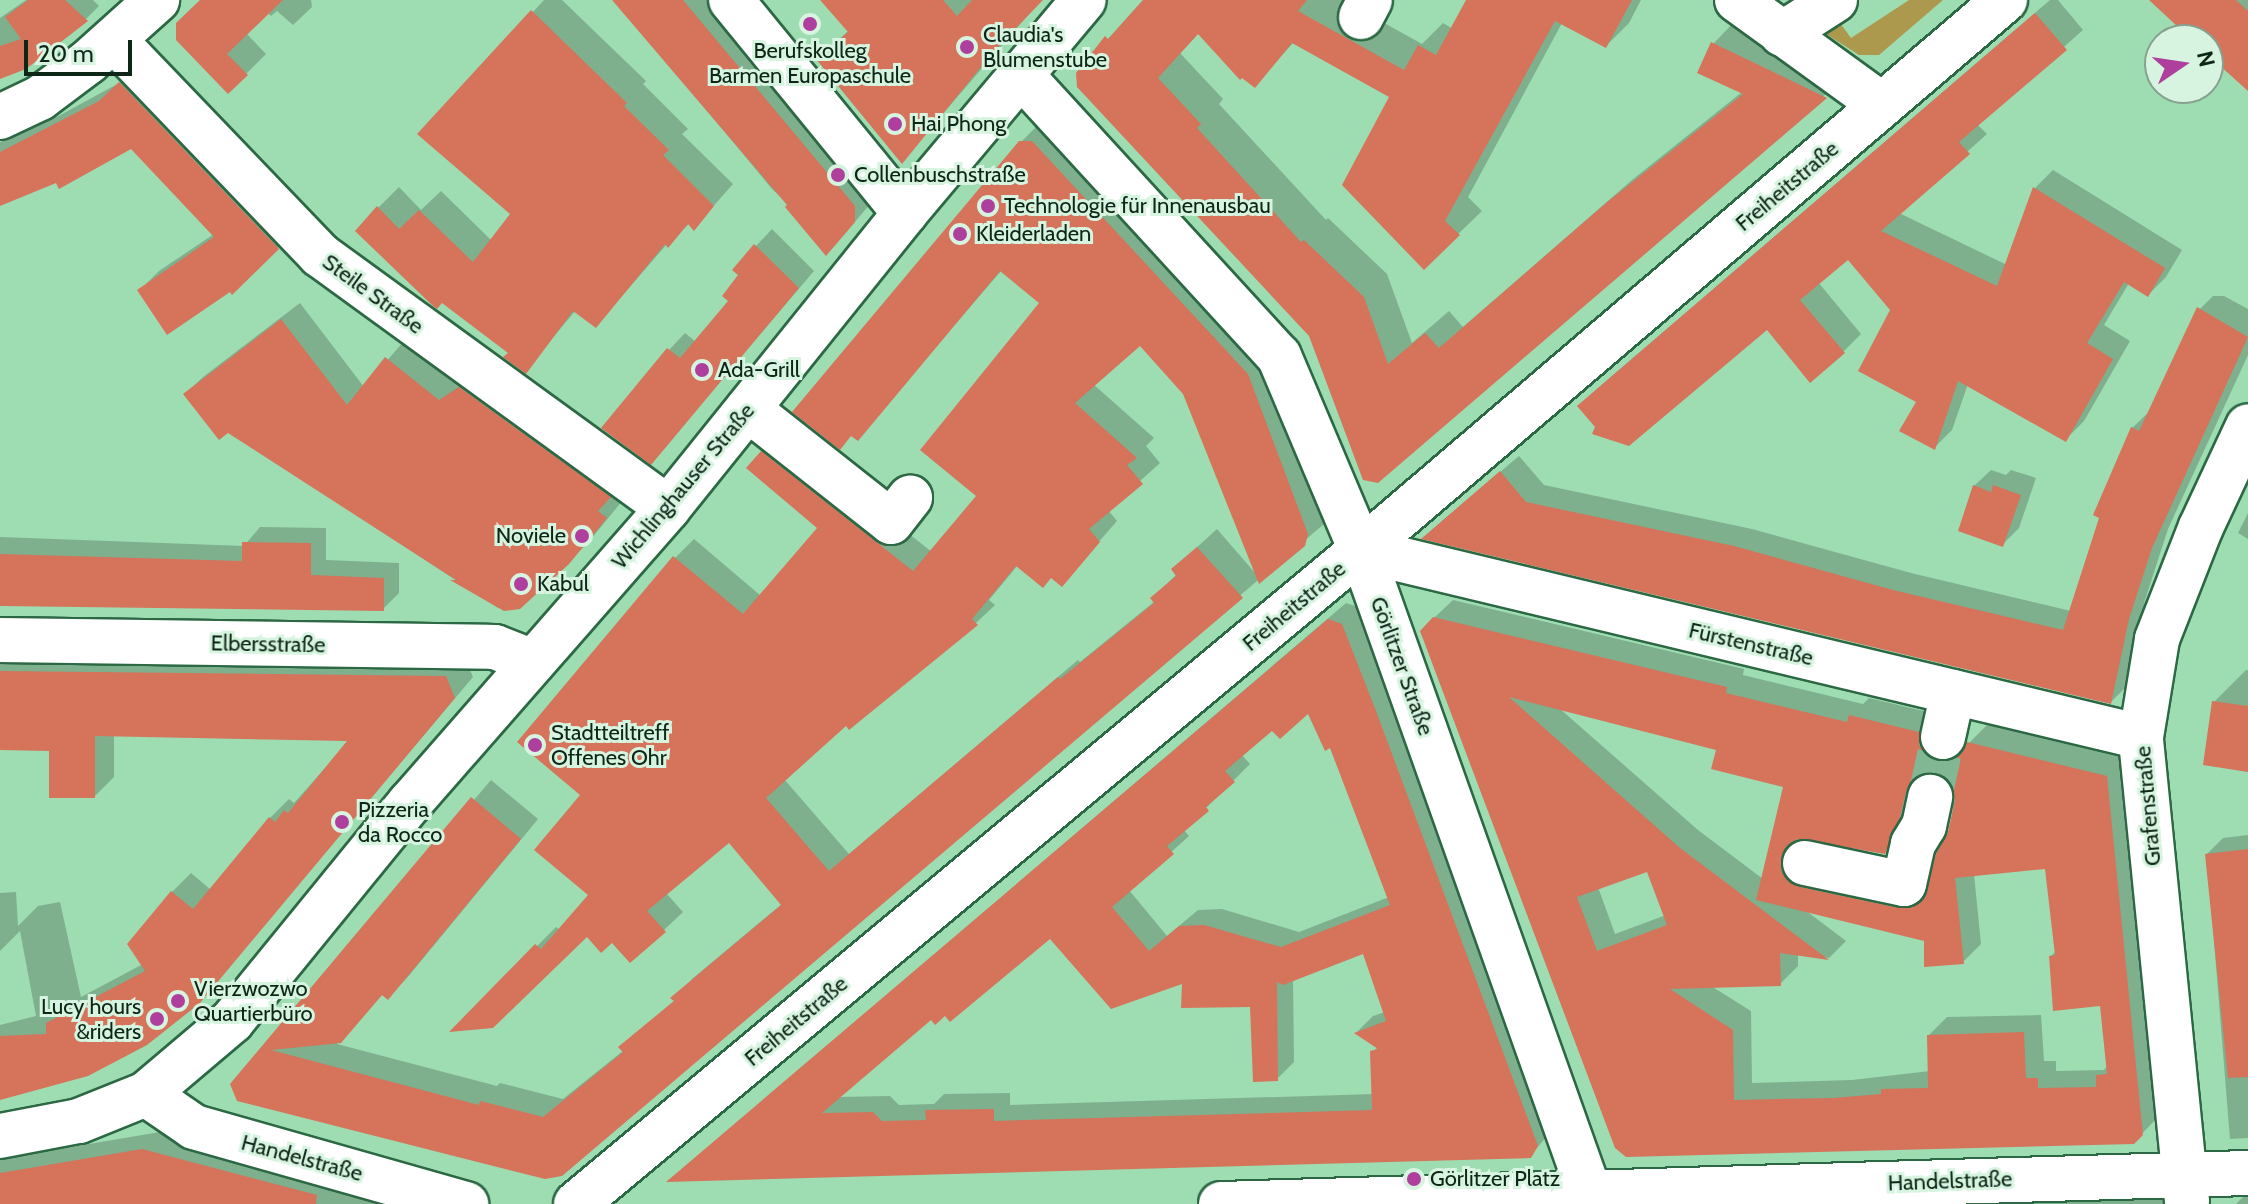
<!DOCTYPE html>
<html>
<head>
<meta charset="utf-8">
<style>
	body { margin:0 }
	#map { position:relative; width:2248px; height:1204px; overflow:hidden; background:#9edcb2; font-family:Cabin,sans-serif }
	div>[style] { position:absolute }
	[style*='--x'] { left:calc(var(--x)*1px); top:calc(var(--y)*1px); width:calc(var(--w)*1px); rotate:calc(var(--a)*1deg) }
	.green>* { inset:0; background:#ad994d }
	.shadow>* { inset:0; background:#0003 }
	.building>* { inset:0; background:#d5735b }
	.minor-tunnel>* { height:44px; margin-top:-22px; transform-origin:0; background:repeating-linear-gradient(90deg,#81b893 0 44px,transparent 0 66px) }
	.roads { filter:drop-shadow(2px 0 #2c6843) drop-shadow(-2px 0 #2c6843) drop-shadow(0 2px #2c6843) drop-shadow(0 -2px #2c6843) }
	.minor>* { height:44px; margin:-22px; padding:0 22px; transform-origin:22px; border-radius:22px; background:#fff }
	.dots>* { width:22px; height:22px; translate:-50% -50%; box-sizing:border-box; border:4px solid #d6f4df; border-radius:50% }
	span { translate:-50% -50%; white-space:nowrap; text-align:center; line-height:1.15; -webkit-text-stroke:6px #d6f4df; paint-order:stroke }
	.poi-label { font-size:22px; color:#0d2616 }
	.left { translate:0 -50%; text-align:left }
	.right { translate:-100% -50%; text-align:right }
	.street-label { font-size:22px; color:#0d2616 }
	.north { position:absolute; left:2144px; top:24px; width:80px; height:80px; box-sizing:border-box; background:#d6f4df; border:2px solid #86a28f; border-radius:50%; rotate:77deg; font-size:22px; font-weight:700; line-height:32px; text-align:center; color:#0d2616 }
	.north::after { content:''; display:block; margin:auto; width:28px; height:36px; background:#ae3f9c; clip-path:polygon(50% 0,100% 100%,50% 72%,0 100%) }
	.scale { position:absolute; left:24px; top:40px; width:108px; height:36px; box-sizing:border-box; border:4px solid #0d2616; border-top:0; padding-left:10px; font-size:24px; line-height:28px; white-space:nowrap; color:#0d2616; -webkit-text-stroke:6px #d6f4df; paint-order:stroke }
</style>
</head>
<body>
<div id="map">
	<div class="green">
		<div style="clip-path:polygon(1909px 0,1943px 0,1879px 55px,1859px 55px,1820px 30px,1835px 16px,1851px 38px)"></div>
	</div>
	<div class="shadow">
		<div style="clip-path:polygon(26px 0,93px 0,99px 6px,84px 21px,0 76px,0 18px)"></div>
		<div style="clip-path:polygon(202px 0,311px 0,312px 7px,293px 25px,277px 11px,271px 16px,267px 12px,246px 33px,266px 54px,228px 92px)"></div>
		<div style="clip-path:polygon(544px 0,562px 0,646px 81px,643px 84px,688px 129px,682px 134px,733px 184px,694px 228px,690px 223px,667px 244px,596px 326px,576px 310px,525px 371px,378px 208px,399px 187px,421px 210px,441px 191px,492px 241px,513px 213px,420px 134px)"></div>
		<div style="clip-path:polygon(615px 0,713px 0,871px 203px,842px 237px,789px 205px,772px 189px)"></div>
		<div style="clip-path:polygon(822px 0,1041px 0,902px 161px,819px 59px,849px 30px)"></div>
		<div style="clip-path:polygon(1143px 0,1343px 0,1422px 44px,1443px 23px,1453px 29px,1468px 0,1641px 0,1629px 23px,1606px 46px,1562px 23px,1468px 197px,1482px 211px,1424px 267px,1392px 96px,1294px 42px,1255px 85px,1199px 33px,1180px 53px,1223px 99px,1219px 104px,1326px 220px,1328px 218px,1387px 274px,1412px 343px,1449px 311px,1463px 327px,1632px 180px,1742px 92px,1713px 44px,1736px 20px,1849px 74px,1377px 481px,1310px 334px,1078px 73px)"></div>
		<div style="clip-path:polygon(2050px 0,2058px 0,2083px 30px,1977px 124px,1987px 134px,1899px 213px,2007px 265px,2035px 188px,2053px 170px,2182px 250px,2166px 277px,2148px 295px,2129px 283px,2104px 325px,2130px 341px,2084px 421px,2066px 439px,1968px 384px,1952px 430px,1934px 448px,1892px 309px,1848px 257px,1818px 282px,1861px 334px,1843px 352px,1767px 327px,1598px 426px,1580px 406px,1598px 388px)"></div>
		<div style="clip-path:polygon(2152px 0,2248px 0,2248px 89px,2208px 52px,2208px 40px,2195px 40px)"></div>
		<div style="clip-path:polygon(140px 64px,297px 228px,233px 292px,140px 290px,159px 271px,214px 234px,131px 147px,0 204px,0 142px,53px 119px,121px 82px)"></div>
		<div style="clip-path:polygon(evenodd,1040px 123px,1266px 355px,1326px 514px,1324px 524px,561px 1174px,232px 1084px,491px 780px,538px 819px,407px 978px,388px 997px,383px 994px,337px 1044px,497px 1086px,500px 1083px,563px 1099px,624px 1050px,621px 1047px,675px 1000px,692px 979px,783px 903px,730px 840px,666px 893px,683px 912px,664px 930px,612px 940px,587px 934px,454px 1030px,556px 927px,560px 930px,590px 895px,583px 795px,675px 558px,694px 539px,761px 596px,820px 527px,762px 452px,781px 433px,932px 552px,979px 496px,1042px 303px,1002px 270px,857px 438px,1020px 143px,1040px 123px,1140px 344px,1185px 393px,1256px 574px,1217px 529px,1173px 569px,1177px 574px,1152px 598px,1155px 601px,1080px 662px,1078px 660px,849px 854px,784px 779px,846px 723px,849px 727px,976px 623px,995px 605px,989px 600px,1018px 565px,1052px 576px,1062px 584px,1117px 521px,1108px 510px,1160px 463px,1146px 446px,1154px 438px,1093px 384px,1140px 344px)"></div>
		<div style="clip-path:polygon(772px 229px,814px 271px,651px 462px,669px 350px,685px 333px,696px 342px,731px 301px,756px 246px)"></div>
		<div style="clip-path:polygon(2213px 296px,2224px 296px,2248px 309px,2248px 355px,2168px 529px,2145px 600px,2128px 685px,2111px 702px,1441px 522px,1519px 456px,1544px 485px,1752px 529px,1911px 573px,2071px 611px,2132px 428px,2150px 411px,2196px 313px)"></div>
		<div style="clip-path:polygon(300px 303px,364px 387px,404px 341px,458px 383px,477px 370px,623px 500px,587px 544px,519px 607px,498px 608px,228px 430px,185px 394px,203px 377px)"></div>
		<div style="clip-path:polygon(1991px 470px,2006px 475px,2011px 470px,2036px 478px,2019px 528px,2003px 544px,1974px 486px)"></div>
		<div style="clip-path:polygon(2248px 513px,2248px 539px,2238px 533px)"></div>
		<div style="clip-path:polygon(260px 527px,326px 528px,326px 560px,399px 563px,399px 593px,383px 609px,0 604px,0 537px,244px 546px)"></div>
		<div style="clip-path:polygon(evenodd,1453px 600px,1744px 669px,1743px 675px,1863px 704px,1869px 698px,1936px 714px,1956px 744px,1969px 743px,1987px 725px,2124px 758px,2160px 1115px,2134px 1142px,1627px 1155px,1434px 618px,1453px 600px,1559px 708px,1718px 749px,1786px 785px,1763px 879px,1698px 830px,1559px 708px,1453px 600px,1923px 771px,1936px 771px,1949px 777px,1955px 788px,1950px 832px,1930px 891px,1818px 870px,1798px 851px,1798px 837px,1884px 852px,1903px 834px,1918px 797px,1923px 771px,1453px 600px,2047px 866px,2056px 951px,2051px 956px,2101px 1004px,2108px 1065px,2104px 1070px,2056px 1071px,2056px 1061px,2044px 1061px,2041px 1015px,1947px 1017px,1929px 1035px,1930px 1071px,1852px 1080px,1752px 1083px,1751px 1011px,1711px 986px,1780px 984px,1798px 966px,1798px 953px,1829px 958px,1846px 941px,1805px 910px,1926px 939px,1963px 962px,1981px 944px,1974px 874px,2047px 866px,1453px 600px,1649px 869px,1666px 915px,1615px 934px,1598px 887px,1649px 869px)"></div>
		<div style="clip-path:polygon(evenodd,1346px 603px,1358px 607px,1554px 1128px,1530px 1156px,671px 1179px,1346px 603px,1309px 711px,1332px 746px,1389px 897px,1299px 932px,1222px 909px,1198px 910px,1167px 936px,1129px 890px,1189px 836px,1184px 830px,1250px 764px,1241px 754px,1272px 728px,1309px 711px,1346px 603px,1050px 936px,1252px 1005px,1277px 1079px,1294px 1062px,1293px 979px,1364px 951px,1385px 1012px,1373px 1016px,1357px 1032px,1378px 1047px,1372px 1052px,1374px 1094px,1010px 1105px,1010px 1093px,944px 1094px,934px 1104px,899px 1105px,890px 1096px,838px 1097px,931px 1017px,946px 1013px,1050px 936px)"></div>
		<div style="clip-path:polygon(0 651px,465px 658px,473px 677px,200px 1000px,0 1095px,0 1025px,36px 1016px,20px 931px,0 951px,0 893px,16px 892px,18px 926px,38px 906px,60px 902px,81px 997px,143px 964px,172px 892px,191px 873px,211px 890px,270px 818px,289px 799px,294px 803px,351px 739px,114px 735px,114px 777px,95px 796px,51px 749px,0 748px)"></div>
		<div style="clip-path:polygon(2246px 670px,2248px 670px,2248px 769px,2214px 702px)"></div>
		<div style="clip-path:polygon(2248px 835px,2248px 1138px,2230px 1139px,2207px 854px,2223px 838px)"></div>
		<div style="clip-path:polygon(160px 1132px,446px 1204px,0 1204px,0 1159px)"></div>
		<div style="clip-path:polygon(2170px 1194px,2171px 1204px,1822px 1204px)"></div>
		<div style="clip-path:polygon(2244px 1196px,2248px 1196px,2248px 1204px,2236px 1204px)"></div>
	</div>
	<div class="building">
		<div style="clip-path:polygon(28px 0,65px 0,88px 21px,26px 69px,0 79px,0 46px,21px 39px,5px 17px)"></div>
		<div style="clip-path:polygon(200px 0,283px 0,227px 54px,248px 75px,228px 94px,176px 40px,176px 23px)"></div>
		<div style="clip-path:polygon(612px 0,683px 0,855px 206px,855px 222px,826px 256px,785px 207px,787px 205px)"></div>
		<div style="clip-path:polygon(820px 0,943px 0,957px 16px,972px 0,1043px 0,994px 51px,902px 164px,816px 59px,848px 32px)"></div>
		<div style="clip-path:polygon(1143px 0,1307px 0,1298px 11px,1404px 70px,1418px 45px,1436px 55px,1466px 0,1632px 0,1606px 48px,1555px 21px,1445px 221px,1460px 235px,1424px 270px,1342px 185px,1389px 97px,1292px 43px,1255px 88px,1242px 78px,1240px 80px,1198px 34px,1158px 78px,1201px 124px,1197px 128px,1301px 242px,1304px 240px,1364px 297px,1388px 364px,1425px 333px,1439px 348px,1606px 203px,1743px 94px,1697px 73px,1711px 42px,1827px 98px,1378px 483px,1363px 480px,1309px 336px,1077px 87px,1076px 73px,1105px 36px,1108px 39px)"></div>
		<div style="clip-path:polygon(2149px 0,2236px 0,2248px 11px,2248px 91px,2208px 55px,2208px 40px,2192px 40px)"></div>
		<div style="clip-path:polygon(531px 10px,627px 103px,624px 106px,669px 150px,663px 155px,714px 206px,694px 231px,688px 224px,668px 248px,665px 244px,596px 328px,573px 311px,526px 374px,503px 357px,508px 353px,442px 303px,437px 309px,432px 305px,355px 231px,377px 206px,399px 229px,419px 210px,473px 262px,510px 214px,417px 134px)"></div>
		<div style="clip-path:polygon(2035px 13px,2067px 50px,1959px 142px,1970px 154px,1881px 231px,1997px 286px,2033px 187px,2165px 268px,2148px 297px,2124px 282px,2087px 343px,2113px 359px,2066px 442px,1958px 381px,1935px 450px,1899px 431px,1916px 402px,1858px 371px,1890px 310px,1848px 260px,1800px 300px,1845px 353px,1810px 383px,1767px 330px,1629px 446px,1592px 434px,1595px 427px,1577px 406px)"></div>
		<div style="clip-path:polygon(119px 82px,279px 249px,232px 295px,230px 292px,167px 335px,137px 290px,214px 237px,131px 149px,59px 189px,56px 183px,0 206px,0 152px,99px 101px)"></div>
		<div style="clip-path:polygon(1019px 141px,1032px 141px,1248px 374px,1308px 534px,1305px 546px,1259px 584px,1183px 394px,1140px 346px,1075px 403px,1137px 458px,1127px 465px,1143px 484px,1089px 529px,1100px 542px,1062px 587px,1051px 578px,1043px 588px,1016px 566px,972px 619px,978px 625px,849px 730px,846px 726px,766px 798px,829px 871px,1058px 677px,1060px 679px,1154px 603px,1150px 598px,1176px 576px,1171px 569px,1197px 547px,1243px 598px,562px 1176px,545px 1179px,237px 1101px,230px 1084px,471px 797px,521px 839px,388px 1000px,382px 995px,341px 1043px,271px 1050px,479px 1105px,480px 1101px,543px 1117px,623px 1052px,618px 1047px,674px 1001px,670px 998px,781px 905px,729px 843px,647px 911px,666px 932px,630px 963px,612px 943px,601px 953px,587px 937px,493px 1028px,449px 1032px,535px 944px,541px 949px,588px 895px,534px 850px,580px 795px,517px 742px,673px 556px,743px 614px,817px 528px,746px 468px,761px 451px,913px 571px,976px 496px,920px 450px,1039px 303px,1000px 271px,858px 441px,851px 436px,840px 450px,792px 412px)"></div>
		<div style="clip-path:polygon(754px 244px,799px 288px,651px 465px,601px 428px,667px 348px,680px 358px,728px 301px,722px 296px,738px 275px,732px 270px)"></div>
		<div style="clip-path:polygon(2197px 307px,2248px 337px,2152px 548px,2129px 619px,2111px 704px,1421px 539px,1500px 471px,1526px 502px,1734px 546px,1893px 590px,2063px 630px,2099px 518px,2093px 515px,2131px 427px,2139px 431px)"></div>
		<div style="clip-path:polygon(281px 319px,347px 405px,385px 357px,439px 400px,459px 387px,611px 497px,598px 511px,607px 518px,569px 564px,520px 609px,504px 611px,450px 580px,456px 580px,228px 433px,219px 440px,183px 394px)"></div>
		<div style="clip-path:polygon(1973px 485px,1991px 492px,1993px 485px,2021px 495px,2003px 547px,1958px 531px)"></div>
		<div style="clip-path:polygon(242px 542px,311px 543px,311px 575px,384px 578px,384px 611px,0 606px,0 554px,242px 561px)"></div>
		<div style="clip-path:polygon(evenodd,1433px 617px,1727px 687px,1726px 693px,1847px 722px,1849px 715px,1919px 732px,1919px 745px,1927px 756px,1937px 761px,1951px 761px,1962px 753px,1967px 742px,2107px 776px,2143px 1135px,2134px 1144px,1626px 1157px,1615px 1148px,1420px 631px,1433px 617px,1509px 697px,1716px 750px,1711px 769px,1783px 787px,1756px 900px,1924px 941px,1924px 967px,1964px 964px,1955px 878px,2045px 869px,2055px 955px,2049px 956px,2053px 1011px,2100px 1006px,2107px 1074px,2096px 1075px,2096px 1087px,2038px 1088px,2038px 1078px,2026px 1078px,2024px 1032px,1927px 1035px,1928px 1088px,1881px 1089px,1881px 1094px,1833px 1098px,1734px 1100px,1733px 1030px,1670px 989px,1781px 986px,1780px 953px,1829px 960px,1680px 848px,1509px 697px,1433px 617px,1923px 773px,1936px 773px,1947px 779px,1953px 788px,1955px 801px,1948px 832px,1936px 854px,1922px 901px,1911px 908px,1899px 908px,1800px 887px,1788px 881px,1781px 870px,1781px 857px,1787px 846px,1798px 839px,1885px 854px,1900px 817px,1906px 791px,1912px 780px,1923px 773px,1433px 617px,1647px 872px,1667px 925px,1597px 951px,1577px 897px,1647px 872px)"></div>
		<div style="clip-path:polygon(evenodd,1328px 619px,1342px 624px,1376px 711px,1538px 1146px,1531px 1158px,666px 1182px,1328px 619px,1308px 714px,1325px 751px,1330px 748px,1390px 905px,1281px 947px,1204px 925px,1179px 926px,1149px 951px,1112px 907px,1174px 854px,1167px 846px,1209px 811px,1206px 807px,1235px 782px,1225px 771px,1272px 731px,1280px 739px,1308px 714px,1328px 619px,1050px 939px,1111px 1009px,1182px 984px,1181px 1008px,1250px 1007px,1253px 1082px,1278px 1081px,1277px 982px,1283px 985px,1363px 954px,1386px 1021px,1354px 1033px,1378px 1049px,1370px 1051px,1372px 1110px,994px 1121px,994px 1109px,925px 1110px,926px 1120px,882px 1121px,873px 1112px,822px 1113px,931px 1020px,935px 1025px,945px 1016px,950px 1022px,1050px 939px)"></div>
		<div style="clip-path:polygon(0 671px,446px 676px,455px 698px,200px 1003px,147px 1045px,88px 1076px,0 1100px,0 1036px,46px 1034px,46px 1023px,145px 971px,127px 944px,171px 891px,193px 909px,269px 817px,275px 822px,284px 810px,288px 813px,347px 741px,95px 736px,95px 798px,49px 798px,49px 751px,0 750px)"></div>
		<div style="clip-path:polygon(2212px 701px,2248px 706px,2248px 772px,2203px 765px)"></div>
		<div style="clip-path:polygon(2248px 849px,2248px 1077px,2228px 1078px,2205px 854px)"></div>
		<div style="clip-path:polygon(142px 1149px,317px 1195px,316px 1204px,0 1204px,0 1173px)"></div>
	</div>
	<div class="minor-tunnel">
		<div style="--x:1930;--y:797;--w:61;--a:-77.8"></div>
	</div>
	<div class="roads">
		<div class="minor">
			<div style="--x:731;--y:0;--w:275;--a:50.8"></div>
			<div style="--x:1737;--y:0;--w:179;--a:35.9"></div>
			<div style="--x:1361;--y:17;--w:19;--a:-62"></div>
			<div style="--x:1782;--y:34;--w:63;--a:-32.7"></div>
			<div style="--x:114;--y:40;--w:298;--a:46.2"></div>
			<div style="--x:320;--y:255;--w:430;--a:36"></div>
			<div style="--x:1022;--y:76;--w:380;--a:47.5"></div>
			<div style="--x:1279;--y:356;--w:211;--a:67.1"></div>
			<div style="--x:1361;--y:550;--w:684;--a:70.43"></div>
			<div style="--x:1590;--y:1194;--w:10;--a:90"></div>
			<div style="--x:0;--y:117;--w:44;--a:-25.4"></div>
			<div style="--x:40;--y:98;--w:60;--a:-36.9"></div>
			<div style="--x:88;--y:62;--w:93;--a:-41.9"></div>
			<div style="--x:748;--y:409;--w:182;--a:38.3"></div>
			<div style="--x:891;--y:522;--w:31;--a:-52"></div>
			<div style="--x:1361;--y:550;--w:802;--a:13.48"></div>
			<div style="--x:0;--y:640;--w:495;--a:0.8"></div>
			<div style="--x:495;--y:647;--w:41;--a:21.5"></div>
			<div style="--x:1943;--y:737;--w:46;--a:-77.5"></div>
			<div style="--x:1805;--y:863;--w:101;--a:12"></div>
			<div style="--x:1904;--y:884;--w:41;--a:-77.3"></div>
			<div style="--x:1913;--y:844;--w:21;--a:-59"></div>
			<div style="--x:1924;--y:826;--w:30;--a:-78"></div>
			<div style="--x:146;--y:1094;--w:58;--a:34.5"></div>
			<div style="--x:194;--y:1127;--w:283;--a:15.8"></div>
			<div style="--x:0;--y:1136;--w:80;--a:-10.8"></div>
			<div style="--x:79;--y:1121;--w:72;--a:-21.9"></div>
			<div style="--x:146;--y:1094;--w:113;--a:-40.3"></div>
			<div style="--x:232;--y:1021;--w:281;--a:-50.8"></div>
			<div style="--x:410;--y:803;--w:392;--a:-48.8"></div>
			<div style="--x:668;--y:508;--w:378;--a:-51.2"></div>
			<div style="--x:905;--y:213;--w:278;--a:-50"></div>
			<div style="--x:2187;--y:1201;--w:466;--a:-95.7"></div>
			<div style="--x:2141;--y:737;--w:99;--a:-80.7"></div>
			<div style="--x:2157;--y:639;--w:120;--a:-68.6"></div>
			<div style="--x:2201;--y:527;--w:111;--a:-65"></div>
			<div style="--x:576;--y:1204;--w:1022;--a:-39.8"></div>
			<div style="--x:1361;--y:550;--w:847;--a:-40.5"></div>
			<div style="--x:1221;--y:1204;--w:1027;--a:-1.73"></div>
		</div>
	</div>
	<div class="dots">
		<div style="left:810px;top:24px;background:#ae3f9c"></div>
		<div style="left:967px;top:47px;background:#ae3f9c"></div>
		<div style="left:895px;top:124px;background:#ae3f9c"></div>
		<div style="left:838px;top:175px;background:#ae3f9c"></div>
		<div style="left:988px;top:206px;background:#ae3f9c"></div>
		<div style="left:960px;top:234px;background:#ae3f9c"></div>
		<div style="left:702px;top:370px;background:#ae3f9c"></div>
		<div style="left:582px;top:536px;background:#ae3f9c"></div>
		<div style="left:521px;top:584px;background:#ae3f9c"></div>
		<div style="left:535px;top:745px;background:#ae3f9c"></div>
		<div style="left:342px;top:822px;background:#ae3f9c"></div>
		<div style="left:178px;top:1001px;background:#ae3f9c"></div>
		<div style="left:157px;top:1019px;background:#ae3f9c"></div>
		<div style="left:1414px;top:1179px;background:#ae3f9c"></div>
	</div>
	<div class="poi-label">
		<span class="left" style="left:983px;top:47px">Claudia's<br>Blumenstube</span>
		<span style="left:810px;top:63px">Berufskolleg<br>Barmen Europaschule</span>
		<span class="left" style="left:911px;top:124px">Hai Phong</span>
		<span class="left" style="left:854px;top:175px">Collenbuschstraße</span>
		<span class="left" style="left:1004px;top:206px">Technologie für Innenausbau</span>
		<span class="left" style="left:976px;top:234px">Kleiderladen</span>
		<span class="left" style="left:718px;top:370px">Ada-Grill</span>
		<span class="right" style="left:566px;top:536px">Noviele</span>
		<span class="left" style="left:537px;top:584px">Kabul</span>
		<span class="left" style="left:551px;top:745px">Stadtteiltreff<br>Offenes Ohr</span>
		<span class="left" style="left:358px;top:822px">Pizzeria<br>da Rocco</span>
		<span class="left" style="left:194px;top:1001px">Vierzwozwo<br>Quartierbüro</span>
		<span class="right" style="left:141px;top:1019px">Lucy hours<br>&amp;riders</span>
		<span class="left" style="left:1430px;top:1179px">Görlitzer Platz</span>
	</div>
	<div class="street-label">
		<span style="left:1787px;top:186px;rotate:-40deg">Freiheitstraße</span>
		<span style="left:373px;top:294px;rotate:36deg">Steile Straße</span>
		<span style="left:683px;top:486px;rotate:-50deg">Wichlinghauser Straße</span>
		<span style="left:1294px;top:606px;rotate:-40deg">Freiheitstraße</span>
		<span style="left:268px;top:644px;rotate:1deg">Elbersstraße</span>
		<span style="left:1751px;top:644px;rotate:13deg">Fürstenstraße</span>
		<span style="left:1402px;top:666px;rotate:70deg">Görlitzer Straße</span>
		<span style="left:2148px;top:806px;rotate:-95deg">Grafenstraße</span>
		<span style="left:796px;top:1021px;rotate:-40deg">Freiheitstraße</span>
		<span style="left:302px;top:1158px;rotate:15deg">Handelstraße</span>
		<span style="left:1950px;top:1181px;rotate:-2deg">Handelstraße</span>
	</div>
	<div class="north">N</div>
	<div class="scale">20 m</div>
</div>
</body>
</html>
